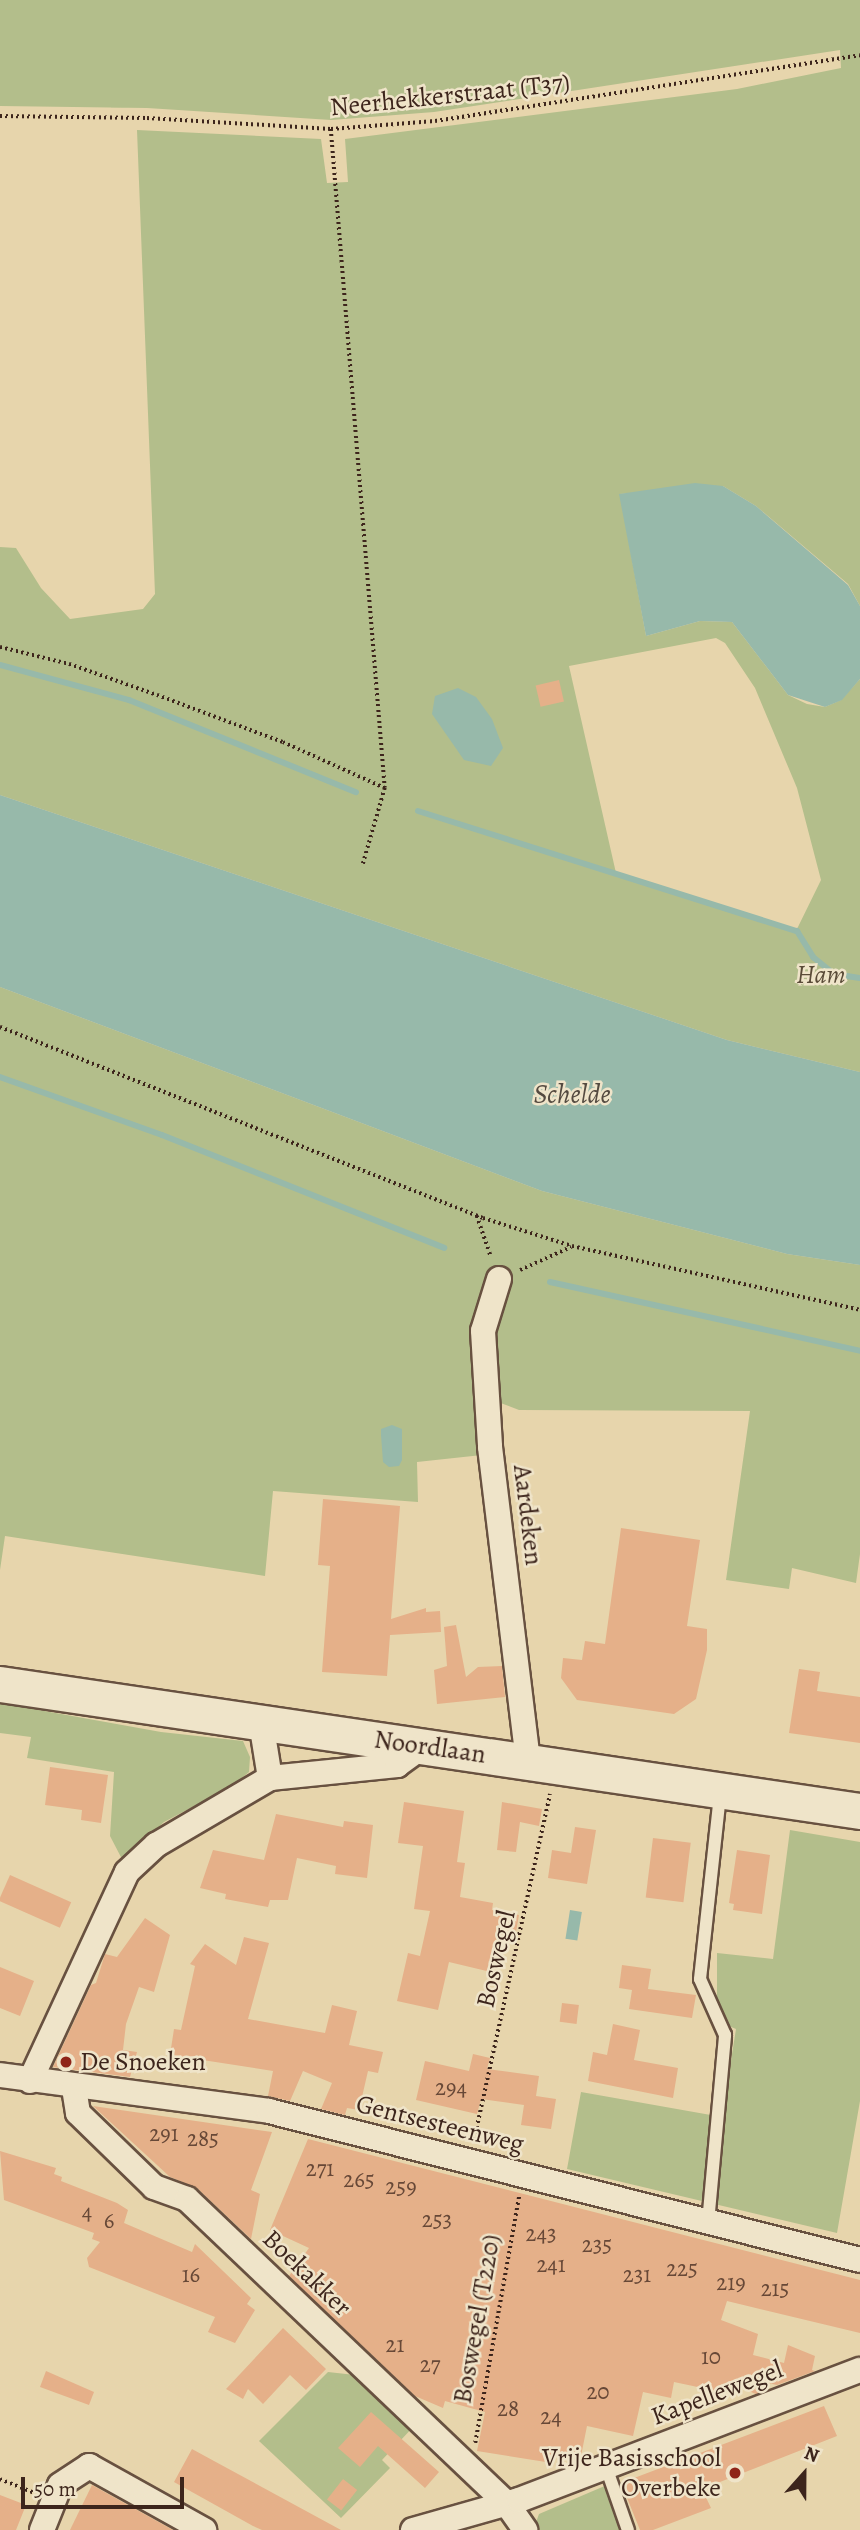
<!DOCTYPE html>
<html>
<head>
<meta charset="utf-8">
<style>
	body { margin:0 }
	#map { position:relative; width:860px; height:2530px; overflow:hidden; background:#e7d5ac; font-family:Alegreya,serif }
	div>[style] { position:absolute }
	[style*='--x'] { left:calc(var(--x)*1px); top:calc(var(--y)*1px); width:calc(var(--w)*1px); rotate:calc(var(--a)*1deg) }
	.green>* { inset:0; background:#b3be8b }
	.water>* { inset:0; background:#97b9aa; transform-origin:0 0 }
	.stream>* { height:6px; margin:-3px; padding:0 3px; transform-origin:3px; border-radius:3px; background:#97b9aa }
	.building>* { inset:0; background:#e5b089; transform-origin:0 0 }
	.path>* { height:3.5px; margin-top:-1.75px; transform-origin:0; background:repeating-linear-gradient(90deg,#3d251c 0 2px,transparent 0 5.5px) }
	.roads { filter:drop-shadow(2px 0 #685140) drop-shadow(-2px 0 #685140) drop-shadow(0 2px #685140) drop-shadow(0 -2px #685140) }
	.lane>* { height:12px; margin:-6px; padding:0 6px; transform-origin:6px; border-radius:6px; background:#efe4c9 }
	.street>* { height:24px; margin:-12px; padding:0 12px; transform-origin:12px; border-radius:12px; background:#efe4c9 }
	.secondary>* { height:35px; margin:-17.5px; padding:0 17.5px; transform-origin:17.5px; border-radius:17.5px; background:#efe4c9 }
	.dots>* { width:19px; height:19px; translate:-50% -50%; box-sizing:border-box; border:4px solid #efe4c9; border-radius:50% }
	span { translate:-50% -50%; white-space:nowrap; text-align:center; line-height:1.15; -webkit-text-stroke:5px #efe4c9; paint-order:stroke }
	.number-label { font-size:23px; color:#674837 }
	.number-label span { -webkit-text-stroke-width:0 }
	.street-label { font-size:26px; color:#3d251c }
	.park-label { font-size:26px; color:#5a4b38; font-style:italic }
	.poi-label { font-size:26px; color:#3d251c }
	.left { translate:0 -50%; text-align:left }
	.right { translate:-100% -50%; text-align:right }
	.water-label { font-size:28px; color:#544a40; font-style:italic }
	.north { position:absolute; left:769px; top:2439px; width:70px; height:70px; -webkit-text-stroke:5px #efe4c9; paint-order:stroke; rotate:21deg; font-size:19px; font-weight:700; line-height:28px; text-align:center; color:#3d251c }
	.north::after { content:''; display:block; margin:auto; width:24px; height:32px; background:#3d251c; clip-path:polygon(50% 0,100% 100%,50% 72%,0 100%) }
	.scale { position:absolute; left:21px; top:2477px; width:163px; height:32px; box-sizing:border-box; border:4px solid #3d251c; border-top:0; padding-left:9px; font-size:21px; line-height:24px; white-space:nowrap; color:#3d251c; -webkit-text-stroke:5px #efe4c9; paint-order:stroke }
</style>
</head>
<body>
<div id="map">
	<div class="green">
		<div style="clip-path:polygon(evenodd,0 0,860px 0,860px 606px,848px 584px,756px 506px,723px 486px,620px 494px,646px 636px,700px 621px,732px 622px,788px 695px,807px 704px,825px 707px,841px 700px,860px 679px,860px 1072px,727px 1040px,0 795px,0 547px,16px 548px,41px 588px,70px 619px,143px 609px,155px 594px,137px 130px,321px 139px,327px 183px,348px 182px,345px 139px,737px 89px,841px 68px,840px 50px,434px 112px,331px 120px,147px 108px,0 106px,0 0,716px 638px,725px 643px,755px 688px,797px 788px,821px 880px,796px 931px,616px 873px,569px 666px,716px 638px)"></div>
		<div style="clip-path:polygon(0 987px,542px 1191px,787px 1254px,860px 1265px,860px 1554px,856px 1583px,792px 1568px,789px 1589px,726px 1580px,750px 1411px,519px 1410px,498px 1402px,482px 1455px,417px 1462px,418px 1502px,273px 1491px,265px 1576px,5px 1536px,0 1570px)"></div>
		<div style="clip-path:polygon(0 1703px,161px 1732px,243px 1741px,250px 1757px,249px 1772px,232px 1786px,164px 1822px,123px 1861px,110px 1836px,114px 1772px,27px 1758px,31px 1737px,0 1733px)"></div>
		<div style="clip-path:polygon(790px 1830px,860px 1842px,860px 2101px,837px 2233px,567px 2169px,581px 2092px,722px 2117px,736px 2029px,717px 2021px,717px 1953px,773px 1959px)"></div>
		<div style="clip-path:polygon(328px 2372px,364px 2376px,416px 2424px,382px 2460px,390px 2468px,341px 2518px,259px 2441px)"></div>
		<div style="clip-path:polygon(607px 2485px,624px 2530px,540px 2530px,535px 2525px,539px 2514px)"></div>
	</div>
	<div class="water">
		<div style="clip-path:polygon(695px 483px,723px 486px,756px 506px,848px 585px,860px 606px,860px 679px,842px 700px,825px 707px,788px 695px,732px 622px,700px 621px,646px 636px,619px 494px)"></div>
		<div style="clip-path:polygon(458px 688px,476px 697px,492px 719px,503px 748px,491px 766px,464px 760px,432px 714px,435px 696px)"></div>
		<div style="clip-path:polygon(0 795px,727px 1040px,860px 1072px,860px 1265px,787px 1254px,542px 1191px,0 987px)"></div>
		<div style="clip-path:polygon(392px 1425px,402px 1429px,402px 1460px,399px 1466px,389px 1467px,383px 1462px,381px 1435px,381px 1429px)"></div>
		<div style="left:570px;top:1910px;width:12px;height:29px;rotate:9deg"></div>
	</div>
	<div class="stream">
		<div style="--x:0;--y:665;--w:134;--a:15.2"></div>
		<div style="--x:129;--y:700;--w:245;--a:22.1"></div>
		<div style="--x:418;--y:811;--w:398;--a:17.6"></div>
		<div style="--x:797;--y:931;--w:31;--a:58"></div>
		<div style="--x:813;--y:957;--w:27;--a:39"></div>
		<div style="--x:834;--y:974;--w:26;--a:9"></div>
		<div style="--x:0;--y:1077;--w:172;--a:19.7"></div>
		<div style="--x:162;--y:1135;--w:304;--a:21.8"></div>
		<div style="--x:550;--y:1282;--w:318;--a:12.5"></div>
	</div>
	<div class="building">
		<div style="left:559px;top:680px;width:22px;height:24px;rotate:77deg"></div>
		<div style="clip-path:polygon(323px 1499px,400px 1506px,391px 1619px,426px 1608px,426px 1612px,440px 1611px,441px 1632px,390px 1635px,387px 1676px,322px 1672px,330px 1566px,318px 1565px)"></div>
		<div style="clip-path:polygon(621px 1528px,700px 1540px,687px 1626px,707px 1629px,707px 1650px,696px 1699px,674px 1714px,577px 1700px,561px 1678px,563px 1658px,582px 1660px,585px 1641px,605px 1644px)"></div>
		<div style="clip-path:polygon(456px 1625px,466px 1677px,478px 1667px,502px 1666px,505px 1697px,437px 1704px,434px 1670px,447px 1666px,444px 1627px)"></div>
		<div style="clip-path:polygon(799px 1669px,820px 1672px,817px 1691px,860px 1697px,860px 1743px,789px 1733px)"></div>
		<div style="clip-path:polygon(50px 1767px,108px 1775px,101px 1823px,81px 1820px,82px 1810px,45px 1805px)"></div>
		<div style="clip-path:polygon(404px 1802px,464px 1811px,457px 1862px,465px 1863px,460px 1897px,493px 1903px,492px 1910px,519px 1915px,516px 1932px,505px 1930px,495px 1973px,449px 1962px,438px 2010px,397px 2001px,408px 1953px,420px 1956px,430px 1911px,414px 1909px,423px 1846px,398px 1843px)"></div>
		<div style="clip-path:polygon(502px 1802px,542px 1809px,539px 1826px,520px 1822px,516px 1852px,497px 1850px)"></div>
		<div style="clip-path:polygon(276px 1814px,343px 1827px,344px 1821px,373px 1825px,367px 1878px,335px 1874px,336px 1866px,297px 1858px,288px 1900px,270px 1900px,268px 1907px,225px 1899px,226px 1894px,200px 1888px,213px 1850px,264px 1860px)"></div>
		<div style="clip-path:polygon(575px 1827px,596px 1830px,587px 1884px,548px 1878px,552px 1850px,571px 1853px)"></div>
		<div style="left:653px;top:1838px;width:38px;height:60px;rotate:7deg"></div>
		<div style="clip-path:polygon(737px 1850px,770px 1855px,762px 1914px,733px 1910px,734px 1904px,729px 1903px)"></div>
		<div style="left:10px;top:1875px;width:67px;height:28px;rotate:24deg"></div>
		<div style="clip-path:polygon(145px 1918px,170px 1935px,154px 1992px,139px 1987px,126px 2024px,123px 2050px,137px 2052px,130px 2077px,53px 2067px,91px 1985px,96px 1983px,105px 1954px,117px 1957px)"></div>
		<div style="clip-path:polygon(244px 1937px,269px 1943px,248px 2019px,325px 2033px,332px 2005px,357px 2011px,349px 2045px,383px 2052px,378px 2073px,368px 2071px,359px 2110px,347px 2108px,345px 2115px,321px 2109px,332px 2083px,303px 2071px,290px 2101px,268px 2096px,273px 2071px,170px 2055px,174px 2029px,181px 2030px,195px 1966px,190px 1964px,205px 1944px,236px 1965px)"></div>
		<div style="clip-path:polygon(622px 1965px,651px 1969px,648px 1989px,696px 1995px,692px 2018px,629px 2009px,632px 1990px,619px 1988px)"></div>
		<div style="clip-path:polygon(0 1967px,34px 1981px,20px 2016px,0 2008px)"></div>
		<div style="left:562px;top:2003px;width:17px;height:19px;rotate:7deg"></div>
		<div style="clip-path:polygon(613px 2024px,640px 2030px,634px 2060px,678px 2068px,673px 2098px,588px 2081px,593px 2052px,607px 2055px)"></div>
		<div style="clip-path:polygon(473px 2054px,490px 2058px,487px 2069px,539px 2076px,536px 2096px,556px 2099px,551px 2129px,521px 2125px,524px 2105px,481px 2099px,477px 2114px,416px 2100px,425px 2061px,469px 2071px)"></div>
		<div style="clip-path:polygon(93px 2106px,272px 2132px,251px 2190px,260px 2194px,251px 2239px,197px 2188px,170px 2177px)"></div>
		<div style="clip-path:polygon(308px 2139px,860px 2280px,860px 2333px,727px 2301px,721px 2320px,758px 2334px,753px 2355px,784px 2363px,788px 2345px,815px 2356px,812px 2370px,815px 2371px,777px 2385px,768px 2383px,766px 2390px,756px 2394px,729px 2383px,726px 2393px,674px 2382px,671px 2398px,643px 2392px,633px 2436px,587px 2426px,580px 2461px,553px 2456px,552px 2463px,477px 2451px,485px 2412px,445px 2401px,443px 2408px,415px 2396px,289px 2276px,309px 2248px,270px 2230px)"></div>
		<div style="clip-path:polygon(0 2151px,56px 2168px,54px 2174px,62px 2177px,61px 2181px,117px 2203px,128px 2210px,124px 2223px,192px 2252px,195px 2244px,251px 2298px,247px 2304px,255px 2310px,235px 2343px,208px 2332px,215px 2317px,89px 2267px,87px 2258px,100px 2242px,92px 2239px,94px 2233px,4px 2200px)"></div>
		<div style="clip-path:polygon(283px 2328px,326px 2369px,306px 2390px,290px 2375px,263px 2404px,248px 2389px,243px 2399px,226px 2389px)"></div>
		<div style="clip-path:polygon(46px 2371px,94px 2392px,89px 2405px,40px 2387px)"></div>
		<div style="clip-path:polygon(824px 2406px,837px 2436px,702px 2489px,711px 2508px,653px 2530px,640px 2530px,621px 2483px)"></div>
		<div style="clip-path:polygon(371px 2412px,439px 2472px,425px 2488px,378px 2446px,360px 2467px,338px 2448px)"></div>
		<div style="clip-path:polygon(192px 2449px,214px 2461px,341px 2530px,262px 2530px,253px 2526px,174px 2482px)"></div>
		<div style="left:343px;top:2479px;width:18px;height:26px;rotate:38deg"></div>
		<div style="clip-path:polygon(92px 2485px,173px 2530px,70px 2530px)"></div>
		<div style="clip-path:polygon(0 2495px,26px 2505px,16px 2530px,0 2530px)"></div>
	</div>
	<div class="path">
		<div style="--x:0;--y:116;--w:147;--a:0.8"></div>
		<div style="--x:147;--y:118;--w:184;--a:3.4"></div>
		<div style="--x:331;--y:129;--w:104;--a:-4.4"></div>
		<div style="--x:435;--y:121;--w:430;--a:-8.8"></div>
		<div style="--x:331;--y:129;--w:661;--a:85.32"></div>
		<div style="--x:385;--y:788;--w:79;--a:106.1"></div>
		<div style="--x:0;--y:647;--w:71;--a:13.8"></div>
		<div style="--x:69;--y:664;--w:93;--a:19.4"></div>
		<div style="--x:157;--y:695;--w:134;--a:20.5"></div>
		<div style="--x:283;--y:742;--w:112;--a:24.3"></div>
		<div style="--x:0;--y:1027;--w:519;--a:21.58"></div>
		<div style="--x:483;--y:1218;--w:93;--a:17.5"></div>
		<div style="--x:572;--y:1246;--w:295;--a:12.5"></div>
		<div style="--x:477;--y:1216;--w:43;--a:71.1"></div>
		<div style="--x:520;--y:1270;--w:56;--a:-24.3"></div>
		<div style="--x:474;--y:2139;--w:353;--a:-77.6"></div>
		<div style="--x:475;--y:2443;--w:252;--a:-79.9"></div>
		<div style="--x:0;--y:2479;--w:37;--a:22"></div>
	</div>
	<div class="roads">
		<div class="lane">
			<div style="--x:708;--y:2223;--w:189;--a:-84.8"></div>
			<div style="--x:725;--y:2035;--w:61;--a:-114.1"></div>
			<div style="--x:700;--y:1979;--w:186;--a:-83.8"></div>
			<div style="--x:606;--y:2467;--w:67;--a:70.8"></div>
		</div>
		<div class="street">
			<div style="--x:499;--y:1279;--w:54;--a:107.1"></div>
			<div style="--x:483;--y:1331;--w:116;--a:86.5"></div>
			<div style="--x:490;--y:1447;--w:315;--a:83.1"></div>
			<div style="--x:261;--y:1722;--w:57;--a:80.9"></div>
			<div style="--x:0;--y:2075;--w:271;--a:7.6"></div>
			<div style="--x:269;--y:2111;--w:609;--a:14.15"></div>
			<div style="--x:30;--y:2081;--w:230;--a:-65.1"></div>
			<div style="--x:127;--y:1872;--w:40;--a:-43"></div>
			<div style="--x:156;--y:1845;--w:132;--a:-30.4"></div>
			<div style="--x:270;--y:1778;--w:128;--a:-5.8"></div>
			<div style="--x:397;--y:1765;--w:32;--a:-36"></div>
			<div style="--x:74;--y:2088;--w:25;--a:81"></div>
			<div style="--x:78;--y:2113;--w:106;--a:44.2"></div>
			<div style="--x:154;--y:2187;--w:35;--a:20"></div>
			<div style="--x:187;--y:2199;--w:442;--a:43.6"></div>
			<div style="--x:507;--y:2504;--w:32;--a:55"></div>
			<div style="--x:42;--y:2530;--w:48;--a:-68.2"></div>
			<div style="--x:60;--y:2485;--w:35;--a:-33"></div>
			<div style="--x:89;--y:2466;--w:132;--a:29.1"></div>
			<div style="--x:413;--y:2530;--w:110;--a:-15.8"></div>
			<div style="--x:519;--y:2500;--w:365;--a:-20.9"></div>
		</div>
		<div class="secondary">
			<div style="--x:0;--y:1684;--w:869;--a:8.4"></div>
		</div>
	</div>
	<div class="dots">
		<div style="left:66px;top:2062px;background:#8f2418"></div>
		<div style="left:735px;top:2473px;background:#8f2418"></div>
	</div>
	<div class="number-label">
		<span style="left:451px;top:2088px">294</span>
		<span style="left:164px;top:2134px">291</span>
		<span style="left:203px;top:2139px">285</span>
		<span style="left:320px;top:2169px">271</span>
		<span style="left:359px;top:2180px">265</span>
		<span style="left:401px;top:2187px">259</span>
		<span style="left:87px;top:2212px">4</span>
		<span style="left:437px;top:2220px">253</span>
		<span style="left:109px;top:2221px">6</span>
		<span style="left:541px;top:2234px">243</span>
		<span style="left:597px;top:2245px">235</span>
		<span style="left:551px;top:2265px">241</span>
		<span style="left:682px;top:2269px">225</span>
		<span style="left:191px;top:2275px">16</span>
		<span style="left:637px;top:2275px">231</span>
		<span style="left:731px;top:2283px">219</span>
		<span style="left:775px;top:2289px">215</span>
		<span style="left:395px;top:2345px">21</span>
		<span style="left:711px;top:2357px">10</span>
		<span style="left:430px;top:2365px">27</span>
		<span style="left:598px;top:2392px">20</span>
		<span style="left:508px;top:2409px">28</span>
		<span style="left:551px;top:2417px">24</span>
	</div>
	<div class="street-label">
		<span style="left:450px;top:95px;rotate:-6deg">Neerhekkerstraat (T37)</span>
		<span style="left:528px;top:1515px;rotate:83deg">Aardeken</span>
		<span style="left:430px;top:1747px;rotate:8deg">Noordlaan</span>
		<span style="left:496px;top:1959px;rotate:-77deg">Boswegel</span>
		<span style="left:440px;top:2124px;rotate:14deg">Gentsesteenweg</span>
		<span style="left:307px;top:2273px;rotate:44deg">Boekakker</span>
		<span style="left:477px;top:2319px;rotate:-80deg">Boswegel (T220)</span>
		<span style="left:717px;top:2393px;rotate:-21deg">Kapellewegel</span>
	</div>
	<div class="park-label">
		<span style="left:821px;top:975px">Ham</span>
	</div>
	<div class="poi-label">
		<span class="left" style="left:80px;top:2062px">De Snoeken</span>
		<span class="right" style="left:721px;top:2473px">Vrije Basisschool<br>Overbeke</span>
	</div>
	<div class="water-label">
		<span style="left:572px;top:1094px">Schelde</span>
	</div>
	<div class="north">N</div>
	<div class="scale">50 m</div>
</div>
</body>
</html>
